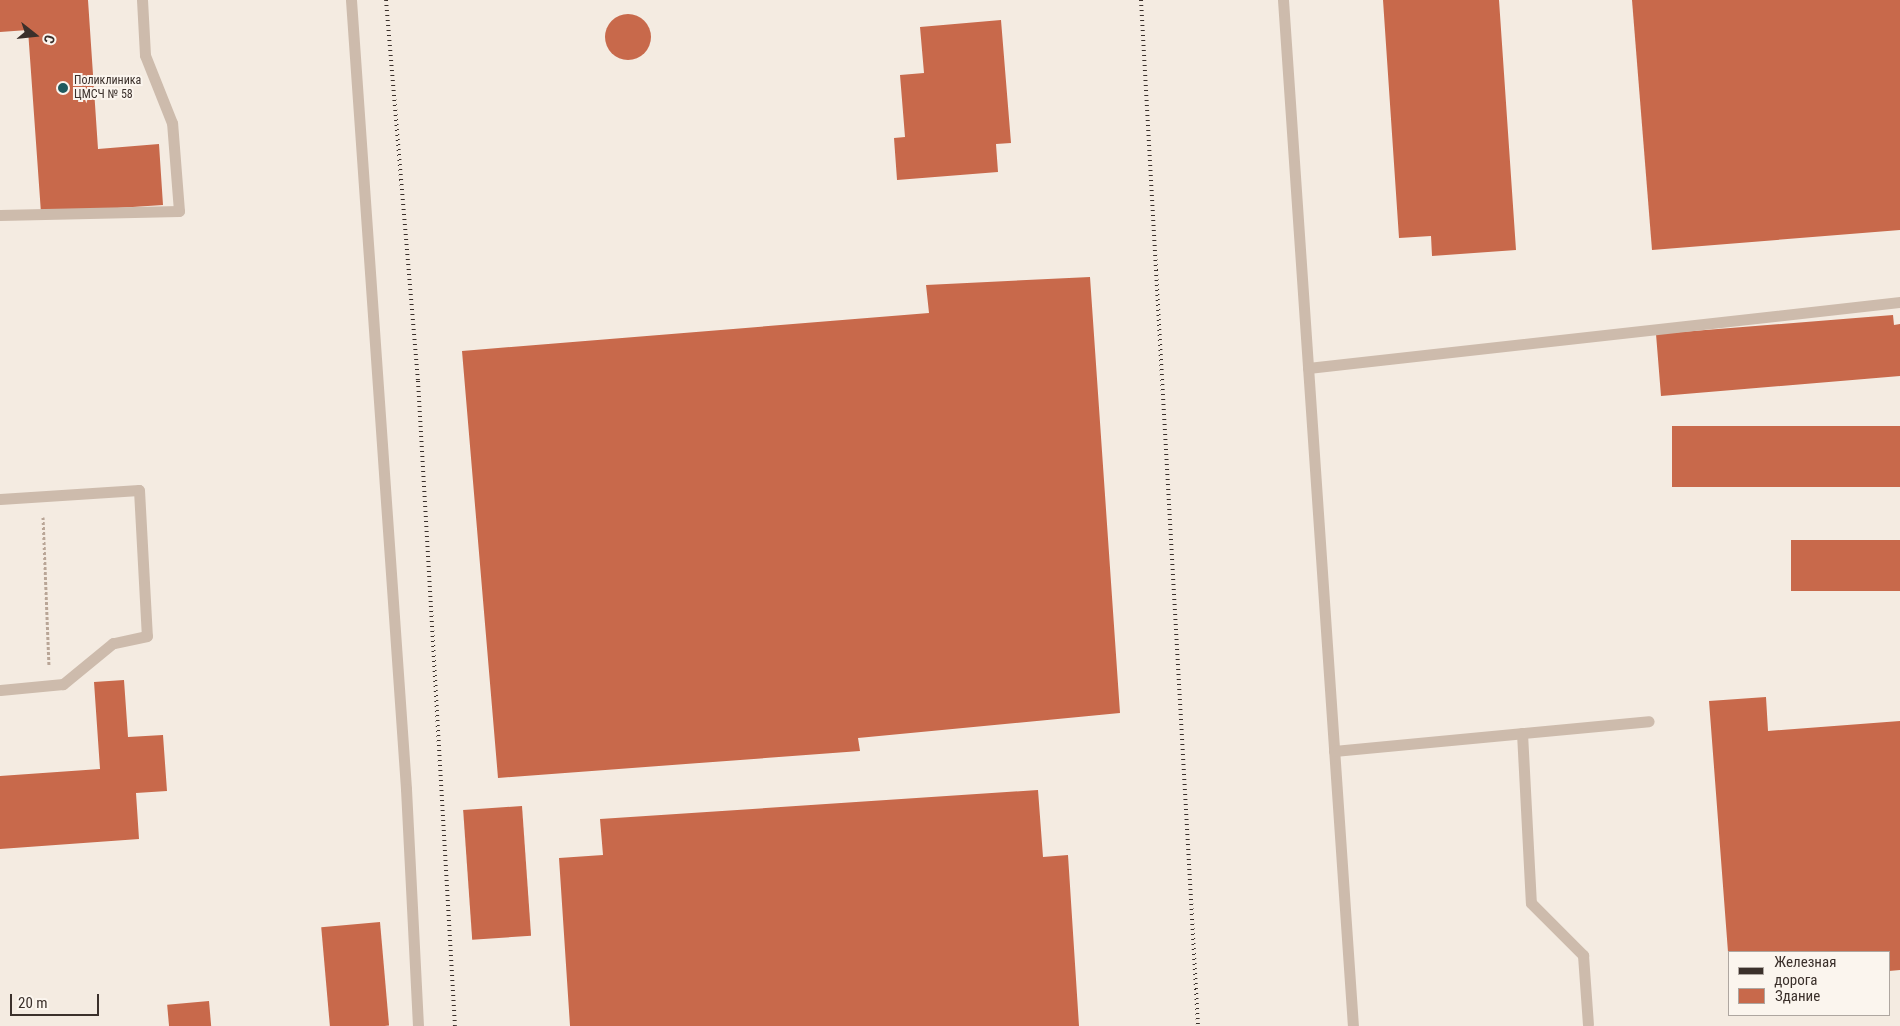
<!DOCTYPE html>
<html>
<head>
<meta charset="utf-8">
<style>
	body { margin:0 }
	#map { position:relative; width:1900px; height:1026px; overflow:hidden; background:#f4ebe1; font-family:"Roboto Condensed",sans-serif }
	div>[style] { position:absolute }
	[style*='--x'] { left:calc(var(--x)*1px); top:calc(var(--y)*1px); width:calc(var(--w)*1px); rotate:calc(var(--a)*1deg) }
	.building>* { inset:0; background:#c8694b; transform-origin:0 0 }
	.round { border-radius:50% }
	.path>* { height:3px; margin-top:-1.5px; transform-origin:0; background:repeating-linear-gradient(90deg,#b9a596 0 2.5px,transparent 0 5px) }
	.service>* { height:11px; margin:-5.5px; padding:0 5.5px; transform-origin:5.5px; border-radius:5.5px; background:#cdbbac }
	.rail>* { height:4px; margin-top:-2px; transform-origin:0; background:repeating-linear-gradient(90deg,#3b302b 0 1px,transparent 0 5px) }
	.dots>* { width:14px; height:14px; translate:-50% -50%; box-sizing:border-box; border:2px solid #fbf5ee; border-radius:50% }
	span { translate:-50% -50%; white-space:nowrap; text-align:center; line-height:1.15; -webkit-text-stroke:4px #fbf5ee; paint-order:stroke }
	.poi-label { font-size:12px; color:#3b302b }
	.left { translate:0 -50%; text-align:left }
	.legend { position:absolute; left:1728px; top:951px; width:162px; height:65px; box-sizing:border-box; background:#fbf5ee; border:1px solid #aea6a0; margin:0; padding:6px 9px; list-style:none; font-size:15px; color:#3b302b }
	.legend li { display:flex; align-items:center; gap:10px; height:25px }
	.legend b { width:25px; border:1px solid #aea6a0 }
	.north { position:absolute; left:10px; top:10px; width:50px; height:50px; -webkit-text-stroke:4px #fbf5ee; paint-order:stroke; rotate:106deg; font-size:14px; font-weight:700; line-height:20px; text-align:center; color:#3b302b }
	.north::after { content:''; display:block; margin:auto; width:18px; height:22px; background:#3b302b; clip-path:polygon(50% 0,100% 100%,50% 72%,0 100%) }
	.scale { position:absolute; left:10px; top:994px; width:89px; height:22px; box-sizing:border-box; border:2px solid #3b302b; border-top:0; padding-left:6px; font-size:15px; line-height:18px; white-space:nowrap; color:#3b302b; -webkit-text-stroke:4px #fbf5ee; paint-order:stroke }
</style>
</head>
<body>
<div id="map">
	<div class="building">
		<div style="clip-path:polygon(0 0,88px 0,98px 149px,159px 144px,163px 205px,41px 213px,28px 30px,0 32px)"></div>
		<div style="clip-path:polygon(1383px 0,1499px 0,1516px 250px,1432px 256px,1431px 236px,1399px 238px)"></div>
		<div style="clip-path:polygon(1632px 0,1900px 0,1900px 230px,1652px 250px)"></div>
		<div class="round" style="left:605px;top:14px;width:46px;height:46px"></div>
		<div style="clip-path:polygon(1001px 20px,1011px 143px,996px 144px,998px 172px,897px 180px,894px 138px,905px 137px,900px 75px,924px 73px,920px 27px)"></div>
		<div style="clip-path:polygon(1090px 277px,1120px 713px,858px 738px,860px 751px,498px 778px,462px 351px,929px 313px,926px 285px)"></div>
		<div style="clip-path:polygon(1893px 315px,1894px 325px,1900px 324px,1900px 376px,1661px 396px,1656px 334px)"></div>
		<div style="left:1900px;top:426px;width:61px;height:228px;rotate:90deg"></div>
		<div style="left:1900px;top:540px;width:51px;height:109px;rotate:90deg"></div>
		<div style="clip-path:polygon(124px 680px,128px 737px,163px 735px,167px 791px,136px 793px,139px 839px,0 849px,0 776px,100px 769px,94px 682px)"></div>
		<div style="clip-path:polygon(1766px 697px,1768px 731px,1900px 721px,1900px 970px,1889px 971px,1889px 952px,1728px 952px,1709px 701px)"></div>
		<div style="clip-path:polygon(1038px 790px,1043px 857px,1068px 855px,1079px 1026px,570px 1026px,559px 858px,603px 855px,600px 819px)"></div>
		<div style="left:522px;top:806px;width:130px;height:59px;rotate:86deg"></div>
		<div style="left:380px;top:922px;width:104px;height:59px;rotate:85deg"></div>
		<div style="left:209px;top:1001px;width:25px;height:42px;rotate:85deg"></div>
	</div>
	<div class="path">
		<div style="--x:43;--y:517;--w:148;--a:87.7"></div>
	</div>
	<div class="service">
		<div style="--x:351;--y:0;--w:791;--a:86.01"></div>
		<div style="--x:406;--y:789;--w:237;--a:87.1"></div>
		<div style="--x:1283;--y:0;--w:1028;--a:86.1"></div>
		<div style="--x:0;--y:215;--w:179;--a:-1.3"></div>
		<div style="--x:179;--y:211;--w:88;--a:-94.5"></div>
		<div style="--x:172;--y:123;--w:73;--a:-111.7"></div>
		<div style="--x:145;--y:55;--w:55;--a:-93.1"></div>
		<div style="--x:1308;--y:368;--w:596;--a:-6.36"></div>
		<div style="--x:0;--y:499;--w:139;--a:-3.7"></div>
		<div style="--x:139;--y:490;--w:146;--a:86.9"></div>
		<div style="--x:147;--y:636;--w:35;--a:168"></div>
		<div style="--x:113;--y:643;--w:65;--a:140.6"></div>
		<div style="--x:63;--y:684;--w:63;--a:174.6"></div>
		<div style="--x:1522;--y:733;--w:170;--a:87"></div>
		<div style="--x:1531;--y:903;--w:74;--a:45"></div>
		<div style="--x:1583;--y:955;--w:69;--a:85.9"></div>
		<div style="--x:1334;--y:751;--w:316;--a:-5.4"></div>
	</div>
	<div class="rail">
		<div style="--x:386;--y:0;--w:382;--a:85.2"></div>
		<div style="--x:418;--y:381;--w:646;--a:86.72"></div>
		<div style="--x:1141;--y:0;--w:1028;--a:86.82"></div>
	</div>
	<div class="dots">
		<div style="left:63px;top:88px;background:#1f5a5e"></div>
	</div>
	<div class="poi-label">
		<span class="left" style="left:74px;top:88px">Поликлиника<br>ЦМСЧ № 58</span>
	</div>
	<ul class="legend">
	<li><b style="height:6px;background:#3b302b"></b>Железная дорога</li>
	<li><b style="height:14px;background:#c8694b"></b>Здание</li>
	</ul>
	<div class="north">С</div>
	<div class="scale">20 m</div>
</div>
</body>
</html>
